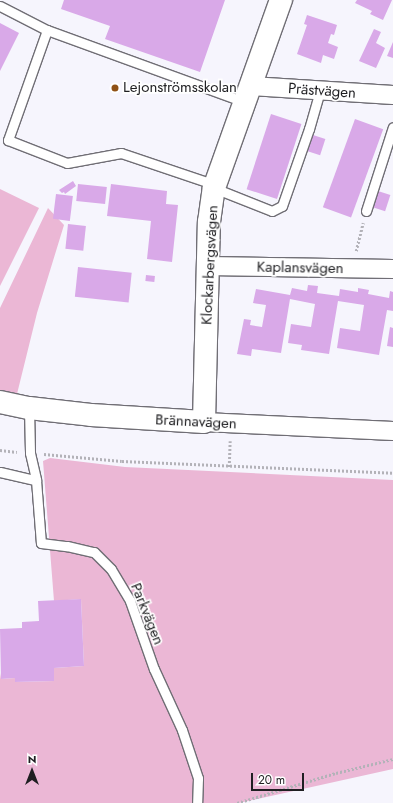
<!DOCTYPE html>
<html>
<head>
<meta charset="utf-8">
<style>
	body { margin:0 }
	#map { position:relative; width:393px; height:803px; overflow:hidden; background:#f6f5fd; font-family:Jost,sans-serif }
	div>[style] { position:absolute }
	[style*='--x'] { left:calc(var(--x)*1px); top:calc(var(--y)*1px); width:calc(var(--w)*1px); rotate:calc(var(--a)*1deg) }
	.green>* { inset:0; background:#ebb7d5 }
	.building>* { inset:0; background:#d9a9e8; transform-origin:0 0 }
	.path>* { height:2.5px; margin-top:-1.25px; transform-origin:0; background:repeating-linear-gradient(90deg,#b3b2b8 0 2px,transparent 0 4px) }
	.roads { filter:drop-shadow(1px 0 #706e75) drop-shadow(-1px 0 #706e75) drop-shadow(0 1px #706e75) drop-shadow(0 -1px #706e75) }
	.lane>* { height:9px; margin:-4.5px; padding:0 4.5px; transform-origin:4.5px; border-radius:4.5px; background:#fff }
	.street>* { height:18px; margin:-9px; padding:0 9px; transform-origin:9px; border-radius:9px; background:#fff }
	.secondary>* { height:22px; margin:-11px; padding:0 11px; transform-origin:11px; border-radius:11px; background:#fff }
	.dots>* { width:11px; height:11px; translate:-50% -50%; box-sizing:border-box; border:2px solid #fff; border-radius:50% }
	span { translate:-50% -50%; white-space:nowrap; text-align:center; line-height:1.15; -webkit-text-stroke:3.5px #fff; paint-order:stroke }
	.poi-label { font-size:15px; color:#1f1f22 }
	.left { translate:0 -50%; text-align:left }
	.street-label { font-size:15px; color:#1f1f22 }
	.north { position:absolute; left:12px; top:751px; width:40px; height:40px; -webkit-text-stroke:3px #fff; paint-order:stroke; rotate:0deg; font-size:11px; font-weight:700; line-height:16px; text-align:center; color:#1f1f22 }
	.north::after { content:''; display:block; margin:auto; width:14px; height:18px; background:#1f1f22; clip-path:polygon(50% 0,100% 100%,50% 72%,0 100%) }
	.scale { position:absolute; left:251px; top:773px; width:53px; height:18px; box-sizing:border-box; border:2px solid #1f1f22; border-top:0; padding-left:5px; font-size:12px; line-height:14px; white-space:nowrap; color:#1f1f22; -webkit-text-stroke:3px #fff; paint-order:stroke }
</style>
</head>
<body>
<div id="map">
	<div class="green">
		<div style="clip-path:polygon(0 189px,39px 208px,0 286px)"></div>
		<div style="clip-path:polygon(48px 208px,64px 225px,37px 313px,16px 398px,0 394px,0 308px)"></div>
		<div style="clip-path:polygon(50px 458px,125px 467px,393px 480px,393px 769px,239px 803px,0 803px,0 673px,1px 679px,15px 678px,15px 682px,54px 681px,54px 668px,84px 666px,81px 599px,54px 601px,43px 461px)"></div>
	</div>
	<div class="building">
		<div style="clip-path:polygon(64px 0,225px 0,200px 72px,105px 39px,110px 26px,61px 9px)"></div>
		<div style="clip-path:polygon(357px 0,392px 0,383px 20px,370px 14px,372px 11px,355px 3px)"></div>
		<div style="clip-path:polygon(307px 15px,337px 25px,334px 35px,331px 34px,328px 43px,338px 47px,334px 59px,323px 55px,321px 63px,297px 54px,307px 25px,304px 24px)"></div>
		<div style="clip-path:polygon(0 23px,19px 33px,0 71px)"></div>
		<div style="clip-path:polygon(374px 29px,381px 32px,376px 43px,385px 48px,376px 68px,359px 61px)"></div>
		<div style="clip-path:polygon(393px 42px,393px 58px,387px 56px)"></div>
		<div style="left:271px;top:114px;width:32px;height:79px;rotate:18deg"></div>
		<div style="left:355px;top:119px;width:30px;height:94px;rotate:20deg"></div>
		<div style="left:313px;top:135px;width:13px;height:17px;rotate:18deg"></div>
		<div style="clip-path:polygon(73px 181px,76px 186px,65px 194px,64px 192px,62px 193px,59px 190px)"></div>
		<div style="left:78px;top:184px;width:29px;height:17px;rotate:6deg"></div>
		<div style="clip-path:polygon(111px 184px,167px 191px,166px 204px,178px 205px,172px 262px,147px 259px,151px 221px,107px 216px)"></div>
		<div style="left:378px;top:191px;width:13px;height:17px;rotate:18deg"></div>
		<div style="left:56px;top:194px;width:17px;height:25px;rotate:7deg"></div>
		<div style="left:68px;top:224px;width:18px;height:25px;rotate:6deg"></div>
		<div style="left:78px;top:267px;width:54px;height:30px;rotate:6deg"></div>
		<div style="left:146px;top:275px;width:9px;height:6px;rotate:6deg"></div>
		<div style="clip-path:polygon(308px 285px,318px 286px,317px 293px,339px 296px,340px 289px,358px 292px,358px 288px,369px 290px,368px 294px,389px 298px,390px 291px,393px 292px,393px 311px,387px 310px,379px 355px,337px 348px,340px 328px,360px 331px,364px 305px,338px 301px,329px 354px,301px 350px,302px 345px,288px 343px,291px 324px,311px 327px,315px 304px,290px 299px,281px 353px,252px 349px,251px 356px,237px 354px,244px 319px,251px 320px,250px 325px,262px 327px,266px 305px,253px 303px,256px 289px,290px 295px,292px 288px,307px 291px)"></div>
		<div style="clip-path:polygon(390px 327px,393px 328px,393px 347px,387px 346px)"></div>
		<div style="clip-path:polygon(81px 599px,84px 666px,54px 668px,54px 681px,15px 682px,15px 678px,1px 679px,0 629px,22px 628px,22px 622px,39px 621px,38px 601px)"></div>
	</div>
	<div class="path">
		<div style="--x:356;--y:251;--w:29;--a:-76"></div>
		<div style="--x:0;--y:450;--w:17;--a:7"></div>
		<div style="--x:44;--y:454;--w:78;--a:5.1"></div>
		<div style="--x:122;--y:461;--w:271;--a:2.5"></div>
		<div style="--x:229;--y:467;--w:26;--a:-88"></div>
		<div style="--x:237;--y:803;--w:103;--a:-16.9"></div>
		<div style="--x:336;--y:773;--w:59;--a:-13.8"></div>
	</div>
	<div class="roads">
		<div class="lane">
			<div style="--x:0;--y:6;--w:53;--a:27.1"></div>
			<div style="--x:47;--y:30;--w:211;--a:20"></div>
			<div style="--x:47;--y:30;--w:117;--a:109.5"></div>
			<div style="--x:8;--y:140;--w:63;--a:21.3"></div>
			<div style="--x:67;--y:163;--w:55;--a:-10.5"></div>
			<div style="--x:121;--y:153;--w:100;--a:18.6"></div>
			<div style="--x:214;--y:188;--w:62;--a:21.6"></div>
			<div style="--x:272;--y:211;--w:11;--a:-27"></div>
			<div style="--x:282;--y:206;--w:82;--a:-70.7"></div>
			<div style="--x:309;--y:129;--w:40;--a:-74"></div>
			<div style="--x:366;--y:211;--w:88;--a:-72.2"></div>
			<div style="--x:29;--y:408;--w:45;--a:88.7"></div>
			<div style="--x:30;--y:453;--w:28;--a:77"></div>
			<div style="--x:36;--y:480;--w:63;--a:85.5"></div>
			<div style="--x:41;--y:543;--w:26;--a:7"></div>
			<div style="--x:67;--y:546;--w:28;--a:13"></div>
			<div style="--x:94;--y:552;--w:24;--a:45"></div>
			<div style="--x:111;--y:569;--w:37;--a:59"></div>
			<div style="--x:130;--y:601;--w:72;--a:70.6"></div>
			<div style="--x:154;--y:669;--w:67;--a:65.3"></div>
			<div style="--x:182;--y:730;--w:51;--a:71.6"></div>
			<div style="--x:198;--y:778;--w:25;--a:92"></div>
			<div style="--x:0;--y:472;--w:37;--a:13"></div>
		</div>
		<div class="street">
			<div style="--x:251;--y:86;--w:142;--a:3.6"></div>
			<div style="--x:208;--y:266;--w:185;--a:0.9"></div>
			<div style="--x:204;--y:422;--w:189;--a:2.7"></div>
		</div>
		<div class="secondary">
			<div style="--x:0;--y:402;--w:30;--a:12"></div>
			<div style="--x:29;--y:408;--w:62;--a:6.4"></div>
			<div style="--x:91;--y:415;--w:113;--a:3.5"></div>
			<div style="--x:204;--y:422;--w:200;--a:-88.6"></div>
			<div style="--x:209;--y:222;--w:34;--a:-82"></div>
			<div style="--x:214;--y:188;--w:200;--a:-70.4"></div>
		</div>
	</div>
	<div class="dots">
		<div style="left:115px;top:88px;background:#8f5115"></div>
	</div>
	<div class="poi-label">
		<span class="left" style="left:123px;top:88px">Lejonströmsskolan</span>
	</div>
	<div class="street-label">
		<span style="left:322px;top:91px;rotate:4deg">Prästvägen</span>
		<span style="left:210px;top:265px;rotate:-87deg">Klockarbergsvägen</span>
		<span style="left:300px;top:268px;rotate:1deg">Kaplansvägen</span>
		<span style="left:196px;top:422px;rotate:3deg">Brännavägen</span>
		<span style="left:147px;top:614px;rotate:68deg">Parkvägen</span>
	</div>
	<div class="north">N</div>
	<div class="scale">20 m</div>
</div>
</body>
</html>
